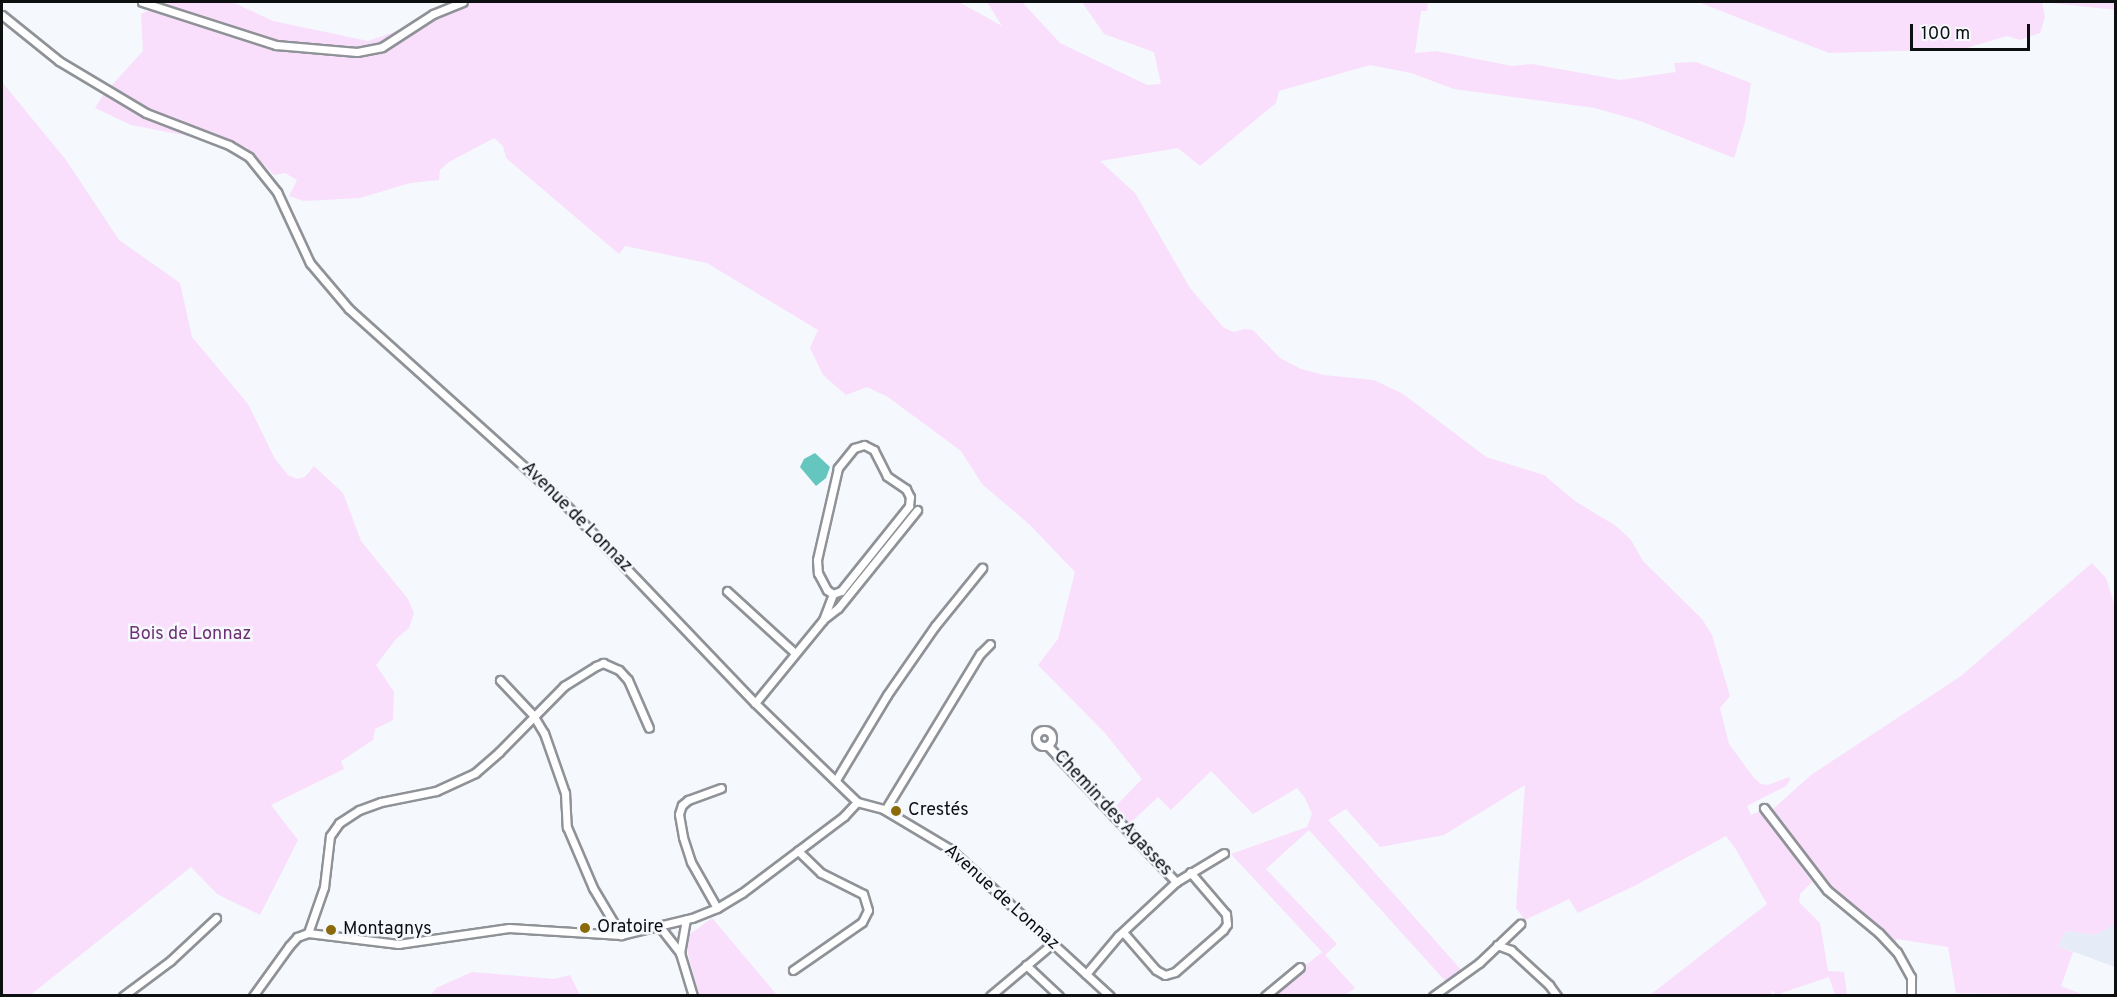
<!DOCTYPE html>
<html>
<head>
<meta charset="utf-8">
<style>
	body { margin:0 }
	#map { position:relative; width:2117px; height:997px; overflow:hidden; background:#f5f8fd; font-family:Overpass,sans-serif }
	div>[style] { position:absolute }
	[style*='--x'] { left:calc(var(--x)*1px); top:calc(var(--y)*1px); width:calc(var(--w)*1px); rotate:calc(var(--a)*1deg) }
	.built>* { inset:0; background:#e5ecf8 }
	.green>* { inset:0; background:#f9dffb }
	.water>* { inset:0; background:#64c6be }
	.roads { filter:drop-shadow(2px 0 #8f9297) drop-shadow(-2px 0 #8f9297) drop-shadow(0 2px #8f9297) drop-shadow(0 -2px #8f9297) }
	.street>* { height:7px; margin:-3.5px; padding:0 3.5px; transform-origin:3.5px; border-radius:3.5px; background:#fff }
	.street>.ring { margin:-3.5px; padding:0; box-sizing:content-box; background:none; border:7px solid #fff; border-radius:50% }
	.dots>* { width:16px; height:16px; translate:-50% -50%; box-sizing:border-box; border:3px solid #f5f8fd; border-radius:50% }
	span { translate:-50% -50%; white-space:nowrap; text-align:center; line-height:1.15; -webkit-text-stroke:5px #f5f8fd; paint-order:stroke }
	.street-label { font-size:18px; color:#0e0f11 }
	.park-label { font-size:18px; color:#6e3173 }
	.poi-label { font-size:18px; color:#0e0f11 }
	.left { translate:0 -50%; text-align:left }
	.frame { position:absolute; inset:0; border:3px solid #0e0f11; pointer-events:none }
	.scale { position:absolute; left:1910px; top:24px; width:120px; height:27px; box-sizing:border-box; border:3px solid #0e0f11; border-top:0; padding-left:8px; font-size:18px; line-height:21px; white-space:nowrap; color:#0e0f11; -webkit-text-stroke:4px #f5f8fd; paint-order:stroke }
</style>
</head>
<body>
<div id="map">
	<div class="built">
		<div style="clip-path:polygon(2115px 924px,2115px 967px,2058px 946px,2066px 931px,2095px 935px)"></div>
	</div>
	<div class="green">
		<div style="clip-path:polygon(155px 2px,232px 2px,273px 21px,368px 41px,435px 18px,471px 2px,959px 2px,1002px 26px,987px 2px,1022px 2px,1060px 43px,1147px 85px,1161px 84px,1154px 52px,1104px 34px,1082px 2px,1428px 2px,1427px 11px,1421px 11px,1415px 53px,1436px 51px,1512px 66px,1532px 64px,1620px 80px,1676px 72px,1674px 63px,1696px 62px,1751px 83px,1745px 122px,1734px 158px,1640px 121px,1595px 108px,1454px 89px,1411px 73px,1370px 65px,1279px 91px,1276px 103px,1200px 166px,1178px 148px,1100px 161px,1135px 193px,1190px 288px,1224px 328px,1234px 332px,1245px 329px,1253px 330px,1280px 358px,1301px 369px,1324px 375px,1374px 380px,1403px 394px,1486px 457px,1544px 475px,1575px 501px,1616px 526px,1631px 540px,1643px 561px,1702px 619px,1712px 635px,1730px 696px,1720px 708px,1729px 744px,1754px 778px,1761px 784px,1768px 785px,1789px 777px,1790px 780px,1786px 786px,1747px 806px,1751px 815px,1758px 812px,1764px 815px,1812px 882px,1800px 894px,1799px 902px,1820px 923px,1828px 971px,1844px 972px,1847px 995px,1835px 995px,1829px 977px,1776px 995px,1772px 990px,1770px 996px,1650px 995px,1767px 904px,1735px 848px,1726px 836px,1636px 885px,1578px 913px,1569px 899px,1525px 920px,1516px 908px,1525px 785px,1444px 835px,1380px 847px,1346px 809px,1328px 820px,1463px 972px,1447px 983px,1309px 830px,1266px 869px,1337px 944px,1325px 955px,1355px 988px,1345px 995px,1270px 995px,1322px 952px,1231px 854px,1307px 827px,1312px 814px,1305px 798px,1297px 788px,1253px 814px,1211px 771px,1171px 810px,1158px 797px,1126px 827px,1111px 811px,1142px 779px,1104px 732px,1038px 665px,1058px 639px,1075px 572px,1030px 525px,982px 484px,961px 451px,888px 397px,867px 387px,846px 395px,823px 375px,810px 348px,818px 330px,707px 263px,625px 246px,619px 254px,506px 158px,503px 146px,494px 138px,449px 162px,440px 170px,439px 180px,410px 183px,360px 198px,304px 201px,289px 196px,297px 180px,285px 173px,274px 175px,246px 147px,131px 125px,95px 108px,103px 95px,143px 51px,141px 14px,163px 5px)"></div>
		<div style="clip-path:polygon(1698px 2px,2115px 2px,2116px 10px,2042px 2px,2045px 17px,2040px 33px,2020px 40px,2007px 36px,1963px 49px,1829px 53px)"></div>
		<div style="clip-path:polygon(2px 82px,66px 160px,119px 240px,180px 283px,192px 337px,248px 404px,275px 459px,288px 475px,297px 479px,305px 477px,314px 466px,343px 493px,361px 541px,408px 599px,414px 613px,409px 628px,396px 639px,376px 665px,394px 692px,393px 720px,375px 729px,373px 740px,341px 761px,344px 769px,271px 805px,298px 840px,260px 915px,217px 894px,191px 867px,29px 996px,2px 995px)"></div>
		<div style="clip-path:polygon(2092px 563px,2106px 578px,2116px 610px,2115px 924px,2095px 935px,2066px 931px,2058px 946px,2073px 952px,2061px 986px,2084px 995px,1956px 993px,1948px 947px,1897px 939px,1892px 945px,1824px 882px,1775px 816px,1773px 809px,1811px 775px,1961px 676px)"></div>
		<div style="clip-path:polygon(712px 918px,777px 995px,699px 995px,685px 942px,689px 935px)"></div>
		<div style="clip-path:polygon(472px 972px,554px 979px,570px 975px,580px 995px,431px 995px,436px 988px)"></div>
	</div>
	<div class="water">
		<div style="clip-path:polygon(815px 453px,830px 467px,826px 478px,816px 486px,800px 467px,804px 459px)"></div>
	</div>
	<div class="roads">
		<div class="street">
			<div style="--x:142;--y:2;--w:141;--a:17.8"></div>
			<div style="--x:276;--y:45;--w:81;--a:4.9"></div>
			<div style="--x:357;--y:52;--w:25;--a:-11"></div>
			<div style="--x:382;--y:47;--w:61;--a:-32.9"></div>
			<div style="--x:433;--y:14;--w:32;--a:-22"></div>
			<div style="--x:2;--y:15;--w:73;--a:38.9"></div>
			<div style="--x:59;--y:61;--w:101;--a:30.9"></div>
			<div style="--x:146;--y:113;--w:89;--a:21.1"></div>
			<div style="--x:229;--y:145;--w:23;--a:31"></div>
			<div style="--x:249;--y:157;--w:45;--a:51.3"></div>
			<div style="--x:277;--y:192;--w:78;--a:65.1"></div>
			<div style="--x:310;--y:263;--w:60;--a:49.7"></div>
			<div style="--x:349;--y:309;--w:287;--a:42"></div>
			<div style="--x:562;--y:501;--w:279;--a:46.3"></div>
			<div style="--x:755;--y:703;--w:142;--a:44.1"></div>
			<div style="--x:857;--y:802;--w:27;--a:15"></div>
			<div style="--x:883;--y:809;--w:78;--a:30.8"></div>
			<div style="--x:950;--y:849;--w:217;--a:42.6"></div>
			<div style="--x:727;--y:591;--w:92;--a:42.4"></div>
			<div style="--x:825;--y:618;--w:16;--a:-38"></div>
			<div style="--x:838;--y:608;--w:126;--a:-51.1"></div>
			<div style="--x:500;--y:680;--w:48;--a:46.7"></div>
			<div style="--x:533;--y:715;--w:21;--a:59"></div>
			<div style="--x:544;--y:733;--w:64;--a:70.7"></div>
			<div style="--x:565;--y:793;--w:34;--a:87"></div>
			<div style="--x:567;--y:827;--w:66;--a:66.9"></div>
			<div style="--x:593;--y:888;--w:55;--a:59.2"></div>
			<div style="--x:755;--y:703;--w:107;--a:-50.7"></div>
			<div style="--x:823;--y:620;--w:28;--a:-69"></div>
			<div style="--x:833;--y:594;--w:9;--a:-21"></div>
			<div style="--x:841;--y:591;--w:109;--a:-51.3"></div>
			<div style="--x:909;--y:506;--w:9;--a:-84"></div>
			<div style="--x:910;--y:497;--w:9;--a:-117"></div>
			<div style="--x:906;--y:489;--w:23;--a:-146"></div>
			<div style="--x:887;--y:476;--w:29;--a:-117"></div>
			<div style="--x:874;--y:450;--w:11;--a:-153"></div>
			<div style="--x:864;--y:445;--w:10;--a:163"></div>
			<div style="--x:854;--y:448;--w:26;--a:129"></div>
			<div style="--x:838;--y:468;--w:94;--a:102.9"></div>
			<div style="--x:817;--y:560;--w:13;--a:86"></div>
			<div style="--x:818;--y:573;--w:19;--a:62"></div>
			<div style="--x:827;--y:590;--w:7;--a:34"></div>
			<div class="ring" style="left:1036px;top:730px;width:9px;height:9px"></div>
			<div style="--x:1048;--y:746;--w:187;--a:46.7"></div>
			<div style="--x:836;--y:780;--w:99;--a:-59"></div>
			<div style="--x:887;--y:695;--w:84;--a:-55.2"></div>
			<div style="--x:935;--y:626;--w:75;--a:-51"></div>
			<div style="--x:1764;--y:808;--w:103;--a:52.5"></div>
			<div style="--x:1827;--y:890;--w:67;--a:39.6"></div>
			<div style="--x:1879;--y:933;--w:26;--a:47"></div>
			<div style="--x:1897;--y:952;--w:29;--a:61"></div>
			<div style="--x:1911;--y:977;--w:19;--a:90"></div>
			<div style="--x:885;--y:810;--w:183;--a:-58.7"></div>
			<div style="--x:980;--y:654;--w:14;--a:-45"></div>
			<div style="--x:717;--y:908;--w:53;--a:-119.5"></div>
			<div style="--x:691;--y:862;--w:26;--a:-108"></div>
			<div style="--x:683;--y:837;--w:23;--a:-100"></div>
			<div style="--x:679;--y:814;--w:9;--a:-72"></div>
			<div style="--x:682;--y:805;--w:8;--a:-40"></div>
			<div style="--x:688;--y:800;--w:35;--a:-20"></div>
			<div style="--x:660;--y:927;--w:33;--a:52"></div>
			<div style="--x:680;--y:953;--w:45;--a:73.2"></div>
			<div style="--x:1123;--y:932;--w:50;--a:49"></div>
			<div style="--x:1156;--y:970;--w:10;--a:29"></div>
			<div style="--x:1165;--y:975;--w:10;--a:-17"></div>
			<div style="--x:1175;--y:972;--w:64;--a:-41.2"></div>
			<div style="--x:1223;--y:930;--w:7;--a:-56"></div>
			<div style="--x:1227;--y:924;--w:10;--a:-96"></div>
			<div style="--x:1226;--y:914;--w:55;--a:-130.6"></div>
			<div style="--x:308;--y:933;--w:49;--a:-70.8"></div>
			<div style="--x:324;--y:887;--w:51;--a:-83.3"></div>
			<div style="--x:330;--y:836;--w:16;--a:-55"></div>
			<div style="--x:339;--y:823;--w:24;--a:-33"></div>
			<div style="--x:359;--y:810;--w:23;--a:-20"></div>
			<div style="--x:381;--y:802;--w:56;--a:-11.3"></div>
			<div style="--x:436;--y:791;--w:43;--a:-24.8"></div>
			<div style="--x:475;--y:773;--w:32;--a:-41"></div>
			<div style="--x:499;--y:752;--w:93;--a:-45.4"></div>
			<div style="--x:564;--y:686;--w:38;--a:-32"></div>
			<div style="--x:596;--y:666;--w:8;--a:-23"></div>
			<div style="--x:603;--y:663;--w:17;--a:24"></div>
			<div style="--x:619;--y:670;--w:13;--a:48"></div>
			<div style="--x:628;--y:680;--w:52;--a:66.4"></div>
			<div style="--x:1497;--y:945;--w:15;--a:20"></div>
			<div style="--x:1511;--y:950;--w:52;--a:42.6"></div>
			<div style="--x:1549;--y:985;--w:14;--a:54"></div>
			<div style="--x:680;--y:953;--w:34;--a:-80"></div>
			<div style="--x:1026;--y:965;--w:45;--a:43.2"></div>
			<div style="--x:793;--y:970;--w:84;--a:-34.8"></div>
			<div style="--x:862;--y:922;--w:13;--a:-63"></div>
			<div style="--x:868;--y:910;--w:17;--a:-107"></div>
			<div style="--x:863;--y:894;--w:47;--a:-153.4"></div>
			<div style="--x:821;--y:873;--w:32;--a:-136"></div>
			<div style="--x:1086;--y:974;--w:50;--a:-49.9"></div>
			<div style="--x:1118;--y:936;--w:79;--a:-43"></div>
			<div style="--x:1176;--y:882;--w:56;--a:-31.1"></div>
			<div style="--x:123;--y:996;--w:59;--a:-36.7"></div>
			<div style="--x:170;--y:961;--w:63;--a:-43.1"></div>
			<div style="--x:253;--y:996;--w:62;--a:-54.2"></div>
			<div style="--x:289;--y:946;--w:12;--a:-48"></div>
			<div style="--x:297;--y:937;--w:12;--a:-20"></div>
			<div style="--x:308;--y:933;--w:91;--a:7"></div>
			<div style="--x:398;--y:944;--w:112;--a:-8.2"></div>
			<div style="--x:509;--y:928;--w:112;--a:3.6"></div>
			<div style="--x:621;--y:935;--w:73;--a:-13.5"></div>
			<div style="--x:692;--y:918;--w:27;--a:-22"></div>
			<div style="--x:717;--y:908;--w:29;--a:-31"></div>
			<div style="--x:742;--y:893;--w:128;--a:-37"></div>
			<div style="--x:844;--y:816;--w:19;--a:-47"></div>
			<div style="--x:990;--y:996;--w:81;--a:-40"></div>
			<div style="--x:1265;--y:996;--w:45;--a:-39.6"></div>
			<div style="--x:1433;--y:996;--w:57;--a:-35.7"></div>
			<div style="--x:1479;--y:963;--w:57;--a:-43.6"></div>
		</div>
	</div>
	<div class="dots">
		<div style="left:896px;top:811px;background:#8b6a0a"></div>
		<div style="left:585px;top:928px;background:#8b6a0a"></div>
		<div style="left:331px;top:930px;background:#8b6a0a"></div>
	</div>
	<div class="street-label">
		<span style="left:576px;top:518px;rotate:45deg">Avenue de Lonnaz</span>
		<span style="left:1112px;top:814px;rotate:47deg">Chemin des Agasses</span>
		<span style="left:1001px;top:898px;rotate:42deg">Avenue de Lonnaz</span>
	</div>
	<div class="park-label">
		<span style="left:190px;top:635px">Bois de Lonnaz</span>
	</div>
	<div class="poi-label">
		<span class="left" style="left:908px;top:811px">Crestés</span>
		<span class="left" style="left:597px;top:928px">Oratoire</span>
		<span class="left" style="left:343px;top:930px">Montagnys</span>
	</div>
	<div class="frame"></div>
	<div class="scale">100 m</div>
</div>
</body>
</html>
